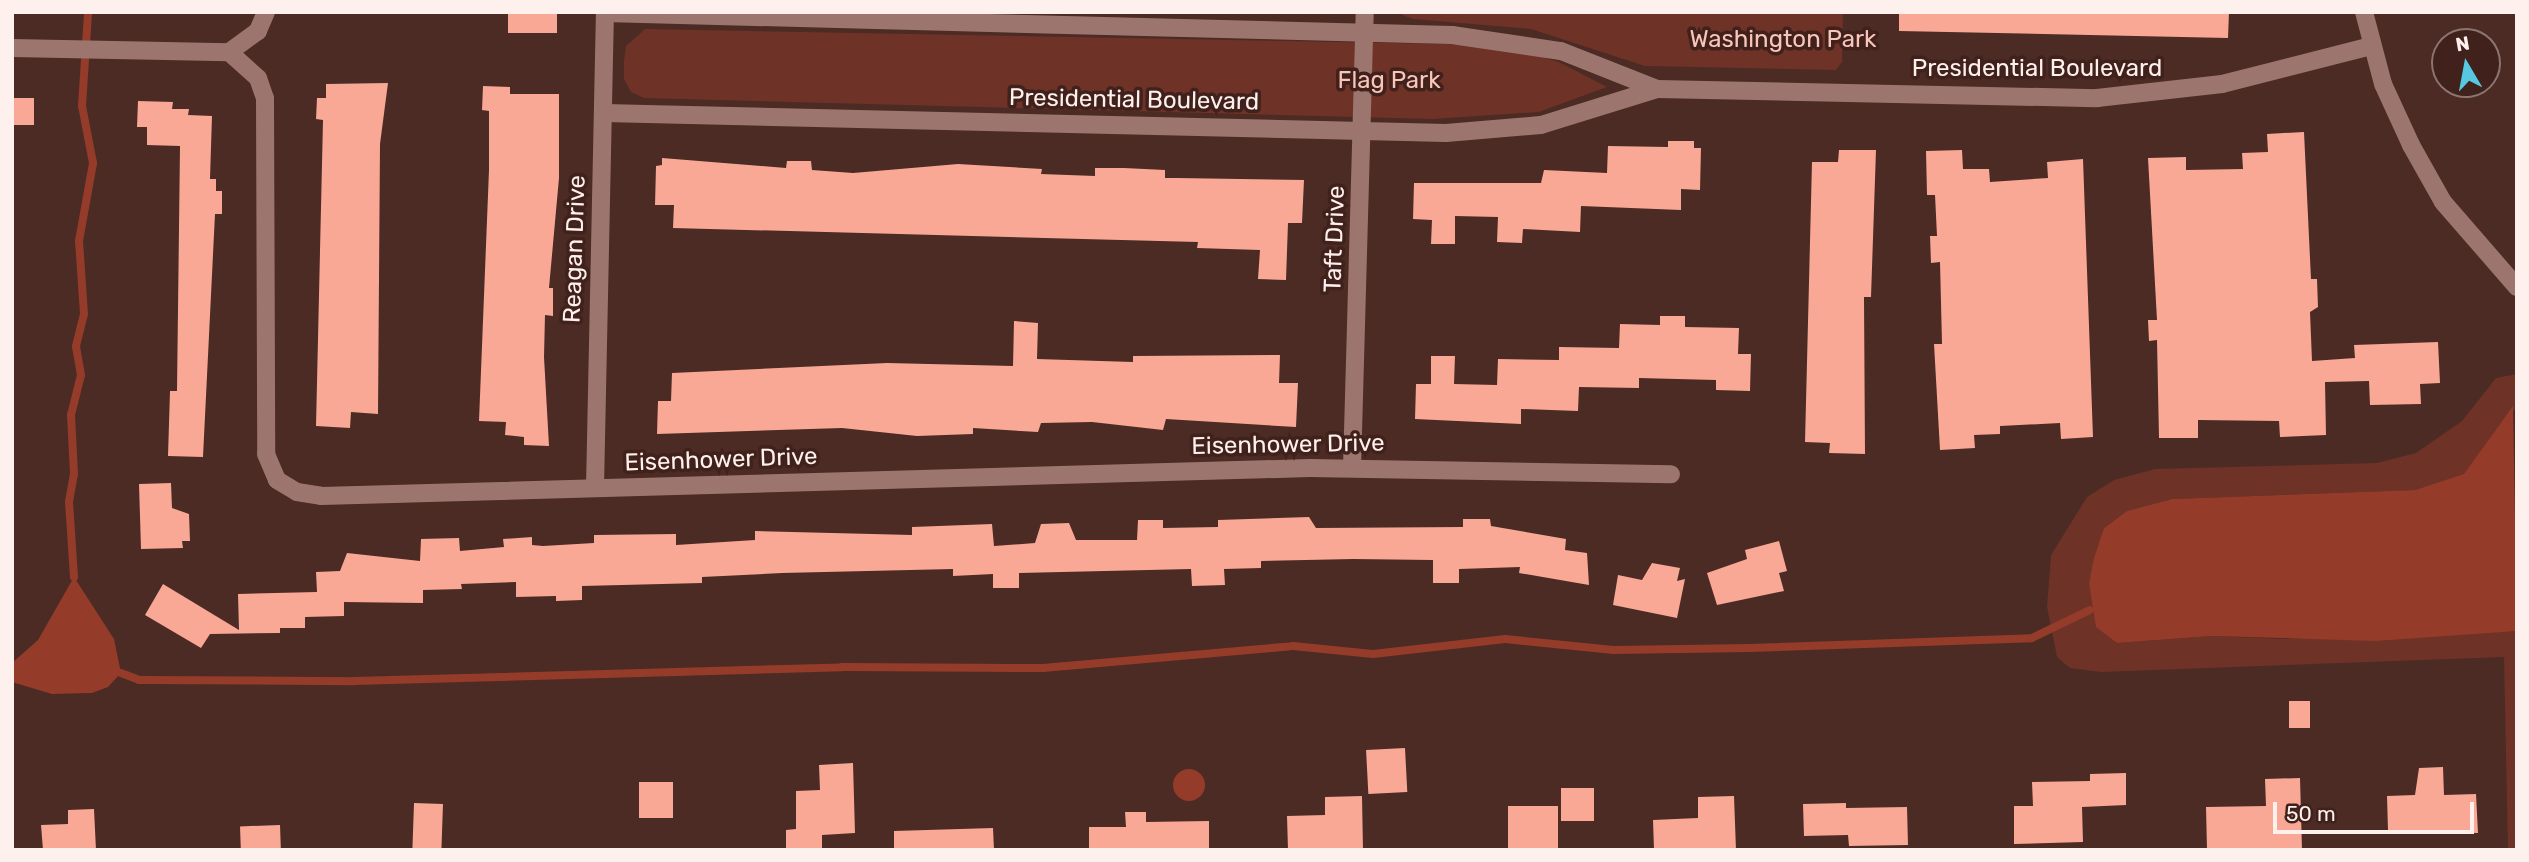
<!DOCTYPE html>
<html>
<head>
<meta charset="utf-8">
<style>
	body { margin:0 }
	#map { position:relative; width:2529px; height:862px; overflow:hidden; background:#4b2b24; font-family:Rubik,sans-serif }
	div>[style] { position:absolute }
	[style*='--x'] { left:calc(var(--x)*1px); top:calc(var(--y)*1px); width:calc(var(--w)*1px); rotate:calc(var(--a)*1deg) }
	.green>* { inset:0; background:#6e3227 }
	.water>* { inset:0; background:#953b29 }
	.round { border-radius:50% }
	.stream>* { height:8px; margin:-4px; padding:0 4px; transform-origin:4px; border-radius:4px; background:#953b29 }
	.building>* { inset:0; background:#f9a896; transform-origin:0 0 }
	.street>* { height:18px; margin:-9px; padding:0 9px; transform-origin:9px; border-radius:9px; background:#9c766e }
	span { translate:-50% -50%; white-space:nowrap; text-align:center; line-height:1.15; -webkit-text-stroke:7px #40211b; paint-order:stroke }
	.park-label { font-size:24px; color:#f9c5ba }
	.street-label { font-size:24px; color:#fef0ed }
	.frame { position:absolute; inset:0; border:14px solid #fef0ed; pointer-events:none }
	.north { position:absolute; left:2431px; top:28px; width:70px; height:70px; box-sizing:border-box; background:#40211b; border:2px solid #8c746f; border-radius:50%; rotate:350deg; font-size:19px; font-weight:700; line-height:28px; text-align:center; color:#fef0ed }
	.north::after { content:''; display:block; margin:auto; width:24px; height:32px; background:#56c9e0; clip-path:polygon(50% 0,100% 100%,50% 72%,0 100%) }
	.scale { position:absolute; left:2273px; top:802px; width:201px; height:32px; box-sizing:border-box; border:4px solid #fef0ed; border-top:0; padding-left:9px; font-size:21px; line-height:24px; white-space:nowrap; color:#fef0ed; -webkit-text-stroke:5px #40211b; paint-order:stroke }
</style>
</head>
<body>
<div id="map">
	<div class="green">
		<div style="clip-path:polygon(1395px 12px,1843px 12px,1842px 62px,1836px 70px,1645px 66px,1531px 29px,1413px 19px)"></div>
		<div style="clip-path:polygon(645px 29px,1447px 44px,1513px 49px,1559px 62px,1607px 87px,1539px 112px,1433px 119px,644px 98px,631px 92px,624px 79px,624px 61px,626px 46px)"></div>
		<div style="clip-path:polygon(2517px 374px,2517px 407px,2464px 475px,2415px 490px,2172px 499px,2127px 511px,2104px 528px,2089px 583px,2117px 643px,2212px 636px,2285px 639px,2517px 631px,2517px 850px,2508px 850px,2504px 657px,2101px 672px,2070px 668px,2057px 657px,2047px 607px,2051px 555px,2087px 497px,2114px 480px,2155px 469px,2377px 463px,2416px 453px,2462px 421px,2496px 378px)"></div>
	</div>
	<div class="water">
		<div style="clip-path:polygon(2513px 406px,2517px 631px,2375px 641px,2212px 636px,2117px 643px,2096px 627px,2089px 583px,2094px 558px,2104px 528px,2127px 511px,2172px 499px,2415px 490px,2464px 474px)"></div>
		<div style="clip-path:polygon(74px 577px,114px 639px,121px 673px,108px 687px,92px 693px,52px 694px,12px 682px,12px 663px,38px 640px)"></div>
		<div class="round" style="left:1173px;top:769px;width:32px;height:32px"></div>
	</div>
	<div class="stream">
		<div style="--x:74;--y:577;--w:75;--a:-93.8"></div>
		<div style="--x:69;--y:502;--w:28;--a:-80"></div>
		<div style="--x:74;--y:474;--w:59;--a:-92.9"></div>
		<div style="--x:71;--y:415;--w:41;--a:-76"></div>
		<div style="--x:81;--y:375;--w:29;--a:-100"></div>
		<div style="--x:76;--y:346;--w:33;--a:-76"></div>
		<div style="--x:84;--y:314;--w:73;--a:-93.9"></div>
		<div style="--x:79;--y:241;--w:79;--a:-79.8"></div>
		<div style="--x:93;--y:163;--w:58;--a:-100.9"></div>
		<div style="--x:82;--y:106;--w:94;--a:-86.3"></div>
		<div style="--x:121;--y:673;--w:19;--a:21"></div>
		<div style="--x:139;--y:680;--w:215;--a:0.3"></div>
		<div style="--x:354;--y:681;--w:488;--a:-1.6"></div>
		<div style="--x:842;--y:667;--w:201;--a:0.3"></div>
		<div style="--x:1043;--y:668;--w:251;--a:-5"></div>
		<div style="--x:1293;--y:646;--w:80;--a:5.7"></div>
		<div style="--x:1373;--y:654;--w:133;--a:-6.5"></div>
		<div style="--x:1505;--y:639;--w:109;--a:5.8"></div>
		<div style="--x:1613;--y:650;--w:137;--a:-0.8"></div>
		<div style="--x:1750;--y:648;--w:282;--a:-2"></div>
		<div style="--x:2032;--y:638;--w:64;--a:-25.8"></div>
	</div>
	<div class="building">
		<div style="left:508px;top:12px;width:49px;height:21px"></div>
		<div style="clip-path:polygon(1899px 12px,2229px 12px,2228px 38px,1899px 31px)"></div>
		<div style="clip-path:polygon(388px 83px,380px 144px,378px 414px,351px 412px,350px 428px,316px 426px,323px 120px,316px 119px,317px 98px,326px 98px,326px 84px)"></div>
		<div style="clip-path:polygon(483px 86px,510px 87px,510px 94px,559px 94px,559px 178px,549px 288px,553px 288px,553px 316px,545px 315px,544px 357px,549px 446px,524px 445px,524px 437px,505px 435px,506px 422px,479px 421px,489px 170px,489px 111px,482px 110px)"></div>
		<div style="left:12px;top:98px;width:22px;height:27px"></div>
		<div style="clip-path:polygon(138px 101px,173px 102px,172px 109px,189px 109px,188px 115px,212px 116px,210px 179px,216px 179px,216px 191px,222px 191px,222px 214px,215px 214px,203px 457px,168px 456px,170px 391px,177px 391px,180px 146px,147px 145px,147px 127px,137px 127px)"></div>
		<div style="clip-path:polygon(2304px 132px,2311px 279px,2317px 279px,2318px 307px,2310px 312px,2312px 361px,2355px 358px,2354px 345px,2438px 342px,2440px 383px,2420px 384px,2421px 404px,2370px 405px,2369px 381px,2325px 382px,2326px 435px,2280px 437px,2279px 421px,2198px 420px,2198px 438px,2159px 438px,2157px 340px,2149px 341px,2148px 320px,2157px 320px,2148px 158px,2186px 157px,2186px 170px,2243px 169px,2242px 153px,2268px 152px,2267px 134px)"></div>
		<div style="clip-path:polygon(1668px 141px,1694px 141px,1694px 148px,1701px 148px,1700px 190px,1681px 189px,1681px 210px,1581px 206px,1580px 232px,1523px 229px,1522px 243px,1497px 242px,1498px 217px,1455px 216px,1455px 244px,1431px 244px,1432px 220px,1413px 219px,1414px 183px,1541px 183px,1544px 170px,1607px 173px,1608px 146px,1668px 147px)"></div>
		<div style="clip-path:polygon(1839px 150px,1876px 150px,1871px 297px,1864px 297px,1865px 454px,1829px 453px,1830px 443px,1805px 442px,1812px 162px,1838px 162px)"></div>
		<div style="clip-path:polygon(1962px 150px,1963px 169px,1989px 169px,1990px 182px,2048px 178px,2047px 162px,2083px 159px,2093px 437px,2061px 439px,2060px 423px,2000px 426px,2000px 434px,1974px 435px,1975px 448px,1940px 450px,1934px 344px,1942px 344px,1940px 262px,1931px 263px,1930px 236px,1937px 236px,1935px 195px,1927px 195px,1926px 151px)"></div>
		<div style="clip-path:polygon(662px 158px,786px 168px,787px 161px,811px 161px,812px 170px,853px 173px,958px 164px,1042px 169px,1041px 174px,1095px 176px,1095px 168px,1124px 168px,1165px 170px,1165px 178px,1177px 178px,1304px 180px,1302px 223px,1288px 223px,1286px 280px,1258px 279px,1260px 250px,1197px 248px,1198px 242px,673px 228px,674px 205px,655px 205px,656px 166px,662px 165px)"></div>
		<div style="clip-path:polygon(1660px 316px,1685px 316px,1685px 327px,1739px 328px,1738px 354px,1751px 354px,1750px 391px,1716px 390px,1716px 380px,1639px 378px,1639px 388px,1579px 387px,1578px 411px,1521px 409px,1521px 424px,1415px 419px,1416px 384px,1431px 384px,1431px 356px,1455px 356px,1454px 384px,1497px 385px,1498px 359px,1559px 360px,1559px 347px,1619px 348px,1620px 324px,1660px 325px)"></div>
		<div style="clip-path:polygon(1014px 321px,1038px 323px,1037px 359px,1133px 362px,1133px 356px,1280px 355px,1279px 383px,1298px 383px,1296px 427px,1166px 419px,1163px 430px,1092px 422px,1041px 423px,1038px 432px,973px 428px,973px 434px,917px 436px,842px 428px,657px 434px,658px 401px,671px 401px,672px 373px,887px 363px,1013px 366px)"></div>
		<div style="clip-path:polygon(171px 483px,172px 508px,189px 514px,190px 541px,182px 541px,183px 548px,141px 549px,139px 484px)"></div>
		<div style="clip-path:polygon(1309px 517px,1316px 528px,1463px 527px,1463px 519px,1490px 519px,1491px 526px,1566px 539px,1565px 550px,1587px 553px,1589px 585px,1519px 573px,1520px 567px,1459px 569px,1459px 583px,1433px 583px,1433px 560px,1353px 559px,1261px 561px,1261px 568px,1224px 569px,1225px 585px,1192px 586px,1191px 569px,1019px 573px,1019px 588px,993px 588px,993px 574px,953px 576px,953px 569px,782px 573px,702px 577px,702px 583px,582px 586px,582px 600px,556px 601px,556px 596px,516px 597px,516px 582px,461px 584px,462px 589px,423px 590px,423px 603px,344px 602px,344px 616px,305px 617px,305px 628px,280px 628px,280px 633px,210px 634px,201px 648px,145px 615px,163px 584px,239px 630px,238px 594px,317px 592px,316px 572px,340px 571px,347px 553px,420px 561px,421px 539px,459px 538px,460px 551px,504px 547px,503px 539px,532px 537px,532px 545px,543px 546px,594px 543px,594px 535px,676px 534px,676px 545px,755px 540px,755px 531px,912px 535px,912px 527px,992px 524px,994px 546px,1035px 543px,1041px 524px,1069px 523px,1076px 540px,1137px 540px,1138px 520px,1163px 520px,1163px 528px,1218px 527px,1218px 520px)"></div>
		<div style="clip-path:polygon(1779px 541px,1787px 571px,1779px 573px,1784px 591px,1717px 605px,1707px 573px,1747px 559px,1745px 550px)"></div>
		<div style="clip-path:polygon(1652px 563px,1680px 568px,1677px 581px,1685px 579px,1677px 618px,1613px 605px,1618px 575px,1642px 580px)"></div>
		<div style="left:2310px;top:701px;width:27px;height:21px;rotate:90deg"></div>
		<div style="left:1405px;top:748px;width:44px;height:39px;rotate:87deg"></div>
		<div style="clip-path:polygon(853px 763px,855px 833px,822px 835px,822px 850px,786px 850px,786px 830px,796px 829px,796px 791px,820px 790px,819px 765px)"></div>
		<div style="clip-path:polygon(2443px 767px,2444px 795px,2476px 794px,2478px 833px,2388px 831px,2387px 796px,2415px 795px,2419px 768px)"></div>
		<div style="clip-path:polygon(2126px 773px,2126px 805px,2082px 807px,2083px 842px,2014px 844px,2014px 806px,2033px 806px,2032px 782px,2090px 781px,2090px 774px)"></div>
		<div style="clip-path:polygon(2300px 778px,2302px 850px,2207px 850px,2206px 807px,2266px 806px,2265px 779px)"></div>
		<div style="left:639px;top:782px;width:34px;height:36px"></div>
		<div style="left:1561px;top:788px;width:33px;height:33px"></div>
		<div style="clip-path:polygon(1362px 796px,1363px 850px,1288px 850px,1287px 816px,1325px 815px,1325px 797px)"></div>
		<div style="clip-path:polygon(1734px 796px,1736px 850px,1654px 850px,1653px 820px,1698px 818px,1698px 797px)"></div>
		<div style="clip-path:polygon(1846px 803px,1846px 808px,1907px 807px,1908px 845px,1849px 846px,1848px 835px,1804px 836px,1803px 804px)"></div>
		<div style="left:443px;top:804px;width:46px;height:29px;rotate:92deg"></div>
		<div style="left:1558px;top:806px;width:44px;height:50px;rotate:90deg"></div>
		<div style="clip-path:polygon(94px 809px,96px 850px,43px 850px,41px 825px,68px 824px,68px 810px)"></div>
		<div style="clip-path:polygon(1125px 812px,1146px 812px,1146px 822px,1209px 821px,1209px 850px,1089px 850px,1089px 827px,1126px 827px)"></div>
		<div style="left:280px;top:825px;width:25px;height:40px;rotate:88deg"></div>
		<div style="clip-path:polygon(993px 828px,994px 850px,894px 850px,894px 831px)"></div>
	</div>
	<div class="street">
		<div style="--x:266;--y:12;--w:21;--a:113"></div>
		<div style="--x:258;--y:31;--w:36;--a:144"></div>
		<div style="--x:229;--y:52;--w:39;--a:42"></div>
		<div style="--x:258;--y:78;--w:21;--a:71"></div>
		<div style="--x:265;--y:98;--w:356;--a:89.8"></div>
		<div style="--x:266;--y:454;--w:28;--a:67"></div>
		<div style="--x:277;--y:480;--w:23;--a:31"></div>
		<div style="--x:297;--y:492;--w:24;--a:9"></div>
		<div style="--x:321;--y:496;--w:989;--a:-1.62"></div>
		<div style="--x:1310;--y:468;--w:361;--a:1"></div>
		<div style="--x:2364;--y:12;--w:74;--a:75.2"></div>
		<div style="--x:2383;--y:84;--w:67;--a:65.3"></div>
		<div style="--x:2411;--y:145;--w:65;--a:60.7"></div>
		<div style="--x:2443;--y:202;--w:113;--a:49"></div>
		<div style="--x:605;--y:13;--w:847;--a:1.49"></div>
		<div style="--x:1452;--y:35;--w:110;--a:8.4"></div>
		<div style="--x:1561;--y:51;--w:103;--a:21.6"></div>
		<div style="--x:1657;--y:89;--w:440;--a:1.2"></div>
		<div style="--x:2097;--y:98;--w:126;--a:-6.4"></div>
		<div style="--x:2222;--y:84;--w:154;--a:-14.3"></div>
		<div style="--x:12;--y:48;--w:217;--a:1.1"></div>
		<div style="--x:604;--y:113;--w:842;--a:1.36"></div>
		<div style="--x:1446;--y:133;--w:95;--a:-4.8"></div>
		<div style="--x:1541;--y:125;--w:121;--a:-17.2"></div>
		<div style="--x:1352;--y:468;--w:456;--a:-88.4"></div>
		<div style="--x:595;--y:487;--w:475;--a:-88.8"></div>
	</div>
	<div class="park-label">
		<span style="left:1783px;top:40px">Washington Park</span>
		<span style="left:1389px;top:81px">Flag Park</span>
	</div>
	<div class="street-label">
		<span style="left:2037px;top:69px">Presidential Boulevard</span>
		<span style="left:1134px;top:100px;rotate:1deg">Presidential Boulevard</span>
		<span style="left:1335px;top:239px;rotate:-88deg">Taft Drive</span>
		<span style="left:575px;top:249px;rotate:-88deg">Reagan Drive</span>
		<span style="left:1288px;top:445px;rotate:-1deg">Eisenhower Drive</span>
		<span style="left:721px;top:460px;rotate:-2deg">Eisenhower Drive</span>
	</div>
	<div class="frame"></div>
	<div class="north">N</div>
	<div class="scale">50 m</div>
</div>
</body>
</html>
